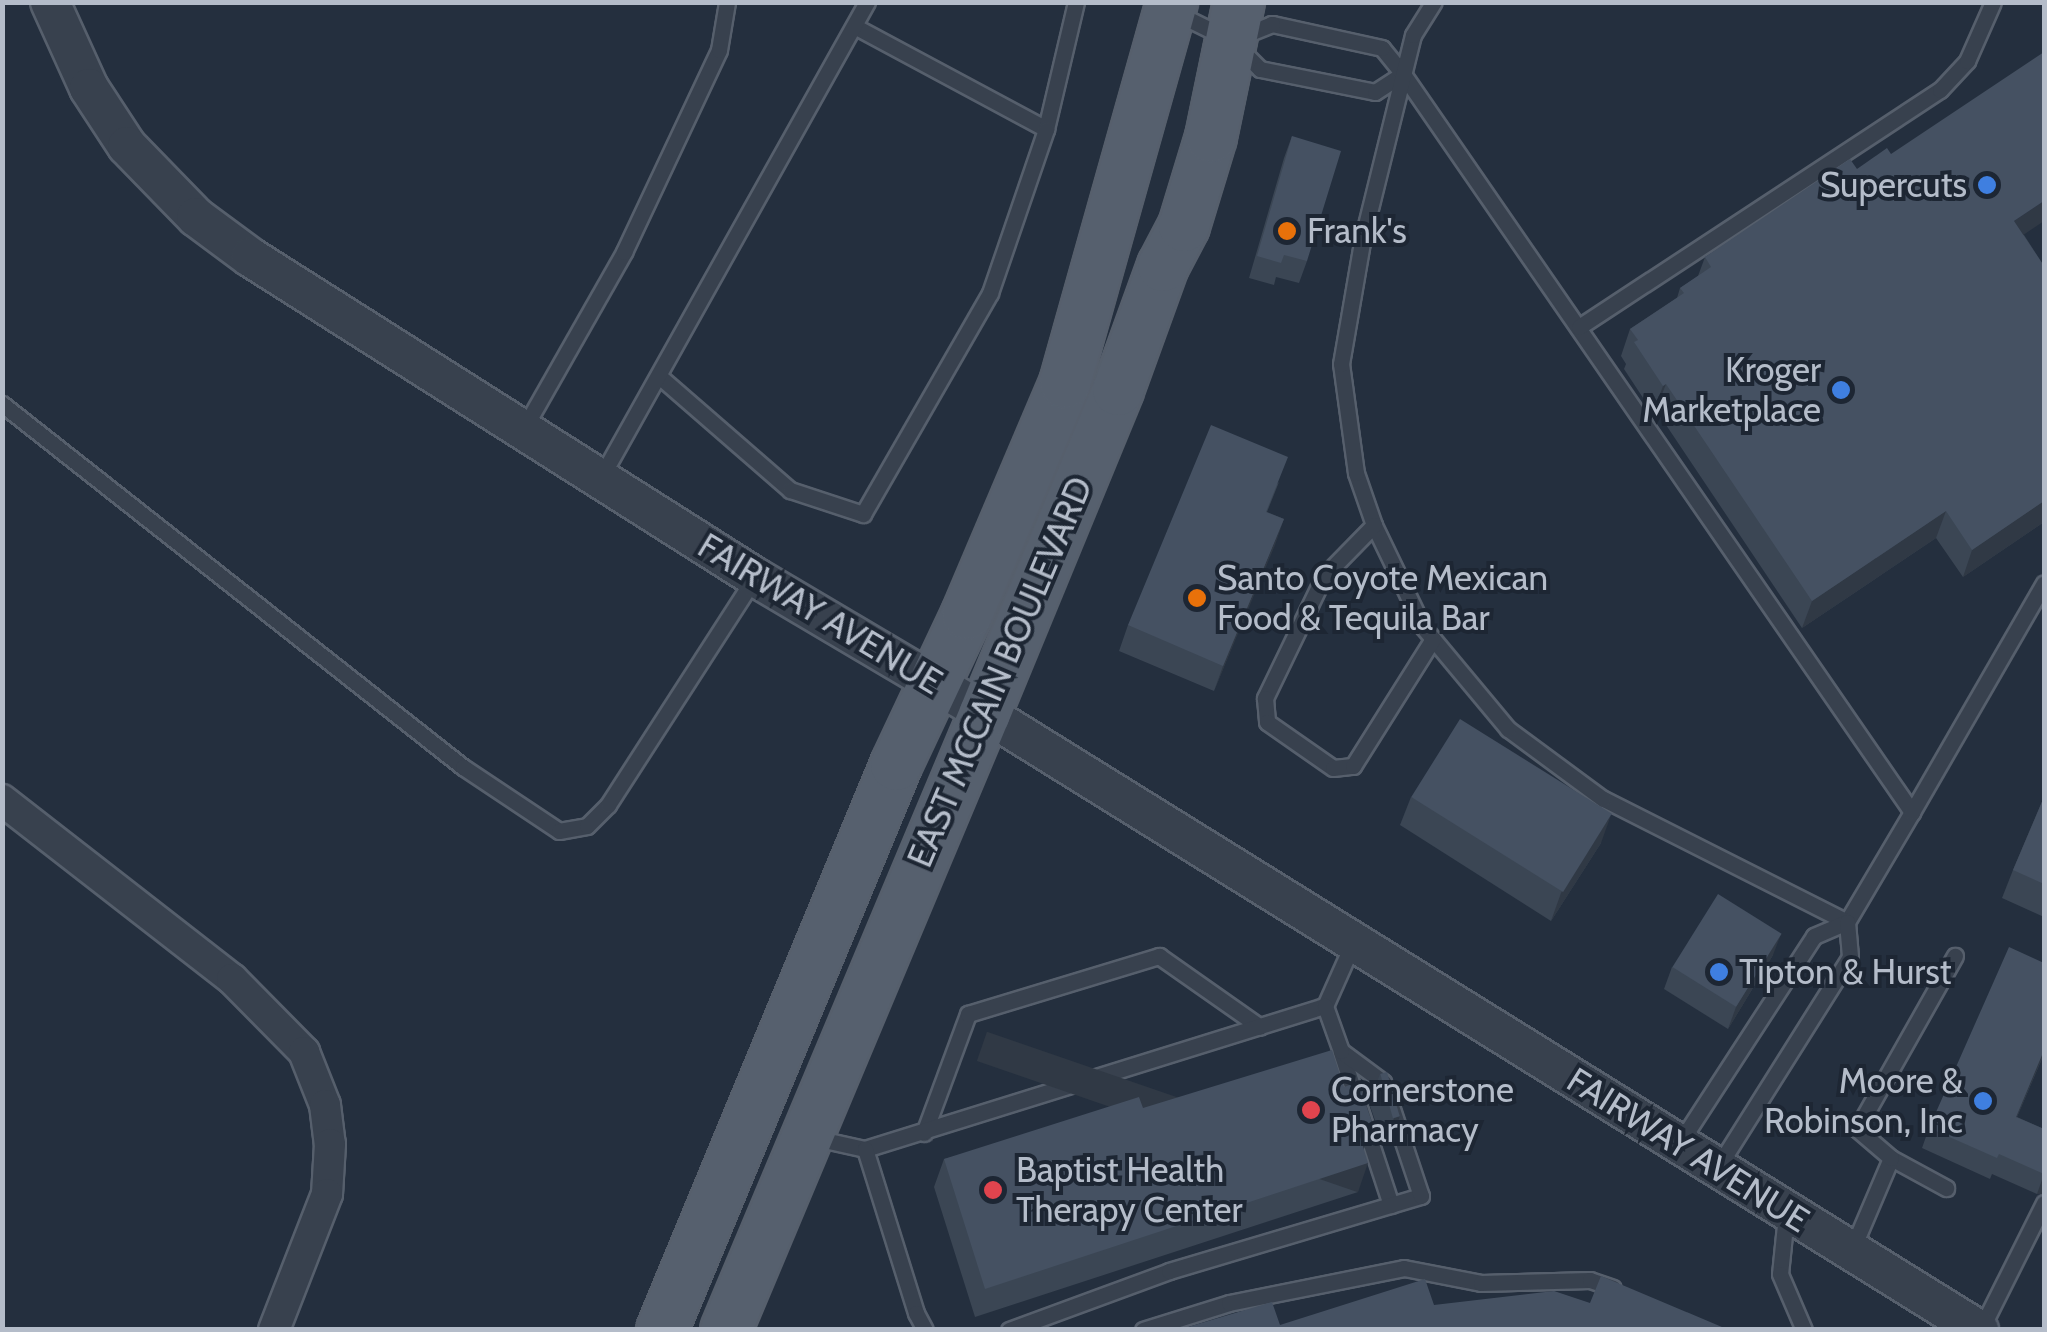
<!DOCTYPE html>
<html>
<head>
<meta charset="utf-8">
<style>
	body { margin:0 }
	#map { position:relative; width:2047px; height:1332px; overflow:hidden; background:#242f3e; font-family:Cabin,sans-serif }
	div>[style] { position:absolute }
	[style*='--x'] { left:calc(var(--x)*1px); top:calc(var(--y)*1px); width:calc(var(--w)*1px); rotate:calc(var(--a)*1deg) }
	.roads { filter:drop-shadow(2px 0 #565f6c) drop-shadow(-2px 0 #565f6c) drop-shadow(0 2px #565f6c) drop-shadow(0 -2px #565f6c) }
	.service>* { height:15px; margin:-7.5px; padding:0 7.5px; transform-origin:7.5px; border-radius:7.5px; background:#38414e }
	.minor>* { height:30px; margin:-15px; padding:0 15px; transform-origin:15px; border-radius:15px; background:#38414e }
	.tertiary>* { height:38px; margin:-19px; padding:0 19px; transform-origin:19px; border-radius:19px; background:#38414e }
	.primary>* { height:50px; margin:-25px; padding:0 25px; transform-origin:25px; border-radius:25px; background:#56606e }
	.wall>* { inset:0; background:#3b4654 }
	.shaded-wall>* { inset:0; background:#303945; transform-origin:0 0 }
	.building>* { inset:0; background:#455162; transform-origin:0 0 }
	.dots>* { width:28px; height:28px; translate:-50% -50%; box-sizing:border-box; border:5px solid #1d2633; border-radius:50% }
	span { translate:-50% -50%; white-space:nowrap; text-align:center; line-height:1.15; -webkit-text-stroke:8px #1d2633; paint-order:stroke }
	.poi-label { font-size:35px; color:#b4bcc9 }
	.right { translate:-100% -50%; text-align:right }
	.left { translate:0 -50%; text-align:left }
	.street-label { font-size:35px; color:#b4bcc9 }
	.frame { position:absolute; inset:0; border:5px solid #b4bcc9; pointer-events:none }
</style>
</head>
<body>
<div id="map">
	<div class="roads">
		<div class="service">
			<div style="--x:1178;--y:14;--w:59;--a:26.1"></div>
			<div style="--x:1231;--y:40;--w:41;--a:45"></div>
			<div style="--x:1260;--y:69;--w:117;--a:11.3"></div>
			<div style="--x:1375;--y:92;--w:33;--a:-33"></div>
			<div style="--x:1403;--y:74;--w:33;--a:-129"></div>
			<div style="--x:1382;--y:48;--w:113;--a:-167.7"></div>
			<div style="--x:1272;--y:24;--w:35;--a:158"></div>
			<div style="--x:856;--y:27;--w:216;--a:28.2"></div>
			<div style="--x:1046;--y:129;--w:130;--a:-76.7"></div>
			<div style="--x:1403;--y:74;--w:897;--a:55.41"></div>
			<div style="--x:1912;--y:812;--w:128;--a:120.6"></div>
			<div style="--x:1847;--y:922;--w:273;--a:-153.2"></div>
			<div style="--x:1603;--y:799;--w:118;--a:-143.6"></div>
			<div style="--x:1508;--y:729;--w:133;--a:-129.8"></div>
			<div style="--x:1423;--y:627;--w:113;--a:-115.7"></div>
			<div style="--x:1374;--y:525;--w:55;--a:-109.1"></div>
			<div style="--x:1356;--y:473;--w:110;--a:-97.8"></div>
			<div style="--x:1341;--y:364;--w:129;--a:-80.2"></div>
			<div style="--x:1363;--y:237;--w:208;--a:-76.1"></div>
			<div style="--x:1413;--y:35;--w:39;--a:-58"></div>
			<div style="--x:1579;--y:327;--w:432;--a:-33.3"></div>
			<div style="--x:1940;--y:90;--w:40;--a:-47"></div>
			<div style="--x:1967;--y:61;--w:64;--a:-66.2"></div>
			<div style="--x:659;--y:376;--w:174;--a:41"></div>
			<div style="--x:790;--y:490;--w:77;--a:18.2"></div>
			<div style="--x:863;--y:514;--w:255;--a:-60.1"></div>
			<div style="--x:990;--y:293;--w:173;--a:-71.1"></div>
			<div style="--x:2;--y:404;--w:587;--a:38.22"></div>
			<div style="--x:463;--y:767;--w:115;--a:33.7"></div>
			<div style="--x:559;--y:831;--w:28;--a:-10"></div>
			<div style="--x:587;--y:826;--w:30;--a:-45"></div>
			<div style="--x:608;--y:805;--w:271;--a:-57.2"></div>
			<div style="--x:523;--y:430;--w:205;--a:-60.4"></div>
			<div style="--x:624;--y:252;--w:223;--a:-64.8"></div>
			<div style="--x:719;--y:50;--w:49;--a:-80.5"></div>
			<div style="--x:600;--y:479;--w:547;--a:-60.76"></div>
			<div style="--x:1374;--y:525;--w:71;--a:134.4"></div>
			<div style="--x:1324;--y:576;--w:136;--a:115.8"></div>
			<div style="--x:1265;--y:698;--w:24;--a:85"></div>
			<div style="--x:1267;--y:722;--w:80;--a:34.9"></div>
			<div style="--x:1333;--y:768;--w:20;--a:-6"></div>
			<div style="--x:1353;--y:766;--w:150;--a:-57.8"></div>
			<div style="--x:1912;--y:812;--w:264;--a:-60"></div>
			<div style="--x:1341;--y:1052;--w:161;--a:71.9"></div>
			<div style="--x:924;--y:1133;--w:127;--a:-69.7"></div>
			<div style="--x:968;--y:1014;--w:200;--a:-16.9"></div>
			<div style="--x:1159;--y:956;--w:123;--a:35.1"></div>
			<div style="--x:815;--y:1138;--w:51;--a:12.4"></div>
			<div style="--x:865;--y:1149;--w:482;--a:-17.3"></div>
			<div style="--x:1325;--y:1006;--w:69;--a:-66"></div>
			<div style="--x:1679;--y:1144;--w:248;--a:-57"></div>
			<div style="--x:1814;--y:936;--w:36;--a:-23"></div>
			<div style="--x:1847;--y:922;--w:35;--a:85"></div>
			<div style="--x:1850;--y:957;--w:249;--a:122.2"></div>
			<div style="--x:865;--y:1149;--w:172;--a:72.7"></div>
			<div style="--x:916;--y:1313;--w:19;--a:62"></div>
			<div style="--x:1891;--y:1158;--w:63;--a:28.6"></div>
			<div style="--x:1786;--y:1215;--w:59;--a:95.8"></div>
			<div style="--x:1780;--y:1274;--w:61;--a:66.8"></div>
			<div style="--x:1851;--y:1252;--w:102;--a:-66.9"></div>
			<div style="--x:1891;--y:1158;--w:45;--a:-139.5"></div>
			<div style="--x:1857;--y:1129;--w:199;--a:-60.5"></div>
			<div style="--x:1981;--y:1329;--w:141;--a:-63.4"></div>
			<div style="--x:1009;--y:1330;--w:171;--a:-20.2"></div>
			<div style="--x:1169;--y:1271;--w:263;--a:-16.6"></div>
			<div style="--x:1421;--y:1196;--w:120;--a:-108.4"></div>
			<div style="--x:1383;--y:1082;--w:52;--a:-143.6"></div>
			<div style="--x:1341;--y:1051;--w:48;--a:-109.6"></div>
			<div style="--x:1143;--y:1330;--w:90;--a:-17.4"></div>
			<div style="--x:1229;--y:1303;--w:178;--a:-11.3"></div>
			<div style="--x:1404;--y:1268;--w:78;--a:11"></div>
			<div style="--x:1481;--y:1283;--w:109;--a:-1.6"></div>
			<div style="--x:1590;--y:1280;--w:24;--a:19"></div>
		</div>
		<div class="minor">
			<div style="--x:2;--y:800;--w:291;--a:37.9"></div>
			<div style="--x:232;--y:979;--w:103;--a:45.4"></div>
			<div style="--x:304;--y:1052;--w:57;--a:68.4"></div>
			<div style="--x:325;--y:1105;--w:39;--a:83"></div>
			<div style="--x:330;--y:1144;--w:50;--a:93.4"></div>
			<div style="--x:327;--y:1194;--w:146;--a:111.3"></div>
		</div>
		<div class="tertiary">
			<div style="--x:50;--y:2;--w:94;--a:65.6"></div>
			<div style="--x:89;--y:88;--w:69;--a:56.8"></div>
			<div style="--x:127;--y:146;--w:99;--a:45.8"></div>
			<div style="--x:196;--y:217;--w:67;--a:36.5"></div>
			<div style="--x:250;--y:257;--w:598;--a:32.36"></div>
			<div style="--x:755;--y:577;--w:267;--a:30.6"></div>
			<div style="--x:985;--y:713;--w:1170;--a:31.83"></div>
		</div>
		<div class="primary">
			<div style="--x:662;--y:1330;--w:612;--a:-67.5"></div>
			<div style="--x:896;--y:765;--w:167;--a:-64.8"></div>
			<div style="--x:967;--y:614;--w:251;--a:-67"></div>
			<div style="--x:1065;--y:383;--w:396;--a:-74.3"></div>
			<div style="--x:726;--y:1330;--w:669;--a:-67.23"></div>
			<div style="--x:985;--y:713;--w:349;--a:-67.6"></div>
			<div style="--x:1118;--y:390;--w:132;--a:-70.1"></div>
			<div style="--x:1163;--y:266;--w:45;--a:-62.3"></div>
			<div style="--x:1184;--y:226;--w:93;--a:-73.1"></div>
			<div style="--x:1211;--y:137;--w:138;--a:-78.3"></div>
		</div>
	</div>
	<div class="wall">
		<div style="clip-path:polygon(1292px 136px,1307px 261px,1299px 283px,1276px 277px,1274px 285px,1249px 278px,1284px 158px)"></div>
		<div style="clip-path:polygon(1891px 154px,2024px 235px,2044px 266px,2044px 522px,1963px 577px,1936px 538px,1802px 628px,1656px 410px,1653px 413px,1624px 369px,1626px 364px,1621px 356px,1630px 329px,1677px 298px,1680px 288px,1698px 276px,1705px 257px,1857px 169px)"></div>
		<div style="clip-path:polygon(1279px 482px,1267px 512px,1284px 519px,1214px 691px,1119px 651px,1128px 625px)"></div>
		<div style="clip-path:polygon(1411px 797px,1601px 843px,1551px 921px,1400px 825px)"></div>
		<div style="clip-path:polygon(2044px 797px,2044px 917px,2002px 898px,2013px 870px)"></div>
		<div style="clip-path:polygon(1773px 955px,1728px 1029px,1664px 989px,1672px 967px)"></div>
		<div style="clip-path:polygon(2044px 963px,2044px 1054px,2017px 1117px,2044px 1129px,2044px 1194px,2037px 1194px,1992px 1174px,1990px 1179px,1922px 1148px,1929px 1128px)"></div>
		<div style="clip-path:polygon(1380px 1074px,1400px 1116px,1390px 1144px,1384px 1146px,1369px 1103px)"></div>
		<div style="clip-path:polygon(1344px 1087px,1373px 1125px,1364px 1149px,1358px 1192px,975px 1317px,934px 1187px,944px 1159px,1143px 1108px)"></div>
	</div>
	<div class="shaded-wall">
		<div style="clip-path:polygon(2044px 201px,2044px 221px,2004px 248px,2014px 221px)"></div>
		<div style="clip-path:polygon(1666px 384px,1656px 410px,1653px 413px,1663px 386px)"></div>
		<div style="clip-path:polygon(2044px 501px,2044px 522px,1963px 577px,1972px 550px)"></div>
		<div style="clip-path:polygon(1946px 511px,1936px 538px,1802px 628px,1812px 601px)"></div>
		<div style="clip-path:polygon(1284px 519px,1275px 545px,1214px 691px,1223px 666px)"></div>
		<div style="clip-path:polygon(1611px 815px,1601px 843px,1551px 921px,1561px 893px)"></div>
		<div style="clip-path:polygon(1781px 934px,1773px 955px,1728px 1029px,1736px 1007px)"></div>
		<div style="clip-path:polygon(2044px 1050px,2044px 1054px,2008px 1137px,2016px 1117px)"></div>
		<div style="clip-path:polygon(1400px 1116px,1390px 1144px,1384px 1146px,1394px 1118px)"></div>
		<div style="clip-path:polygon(1373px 1125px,1362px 1153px,1358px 1130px)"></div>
		<div style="left:1368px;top:1163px;width:31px;height:403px;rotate:109deg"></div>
		<div style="clip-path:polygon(2044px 1174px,2044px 1194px,2037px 1194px)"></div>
	</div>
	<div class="building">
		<div style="clip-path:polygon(2044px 52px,2044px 201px,2014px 221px,2044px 266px,2044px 501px,1972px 550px,1946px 511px,1812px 601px,1666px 384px,1663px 386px,1634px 342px,1638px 340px,1630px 329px,1684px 293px,1680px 288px,1711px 267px,1705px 257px,1850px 159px,1857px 169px,1887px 148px,1891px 154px)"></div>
		<div style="clip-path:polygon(1292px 136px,1341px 151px,1307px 261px,1284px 255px,1281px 263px,1257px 256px)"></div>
		<div style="clip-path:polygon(1211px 425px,1288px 457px,1266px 512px,1284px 519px,1223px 666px,1128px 625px)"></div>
		<div style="left:1460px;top:719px;width:179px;height:92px;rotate:32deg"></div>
		<div style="clip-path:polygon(2044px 797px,2044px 884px,2013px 870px)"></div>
		<div style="left:1718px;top:894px;width:75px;height:86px;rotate:32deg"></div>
		<div style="clip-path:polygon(2009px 947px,2044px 963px,2044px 1050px,2016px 1117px,2044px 1129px,2044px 1174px,1999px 1154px,1997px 1158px,1929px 1128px)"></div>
		<div style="clip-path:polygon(1332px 1050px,1344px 1087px,1358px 1082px,1373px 1125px,1358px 1130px,1368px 1163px,985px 1289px,944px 1159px,1139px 1097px,1143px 1108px)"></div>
		<div style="left:1387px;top:1072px;width:46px;height:7px;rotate:74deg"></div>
		<div style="clip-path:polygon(1601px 1276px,1729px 1330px,1178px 1330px,1272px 1302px,1280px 1325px,1425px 1279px,1434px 1305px,1554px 1291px,1590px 1303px)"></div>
	</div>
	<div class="dots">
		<div style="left:1987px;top:185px;background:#3f7fe0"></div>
		<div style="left:1287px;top:231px;background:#e8710a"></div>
		<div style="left:1841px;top:390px;background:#3f7fe0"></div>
		<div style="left:1197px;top:598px;background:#e8710a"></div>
		<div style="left:1719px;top:972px;background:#3f7fe0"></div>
		<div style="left:1983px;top:1101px;background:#3f7fe0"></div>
		<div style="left:1311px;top:1110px;background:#e0444e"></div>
		<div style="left:993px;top:1190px;background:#e0444e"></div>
	</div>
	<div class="poi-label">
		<span class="right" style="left:1967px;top:185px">Supercuts</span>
		<span class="left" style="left:1307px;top:231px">Frank's</span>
		<span class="right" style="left:1821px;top:390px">Kroger<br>Marketplace</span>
		<span class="left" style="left:1217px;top:598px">Santo Coyote Mexican<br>Food &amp; Tequila Bar</span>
		<span class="left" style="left:1739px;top:972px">Tipton &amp; Hurst</span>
		<span class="right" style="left:1963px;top:1101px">Moore &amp;<br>Robinson, Inc</span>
		<span class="left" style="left:1331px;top:1110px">Cornerstone<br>Pharmacy</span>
		<span class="left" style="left:1016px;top:1190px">Baptist Health<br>Therapy Center</span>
	</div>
	<div class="street-label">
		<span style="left:820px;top:614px;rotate:31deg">FAIRWAY AVENUE</span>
		<span style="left:1000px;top:672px;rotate:-67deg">EAST MCCAIN BOULEVARD</span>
		<span style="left:1688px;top:1150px;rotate:32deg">FAIRWAY AVENUE</span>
	</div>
	<div class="frame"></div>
</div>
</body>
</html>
